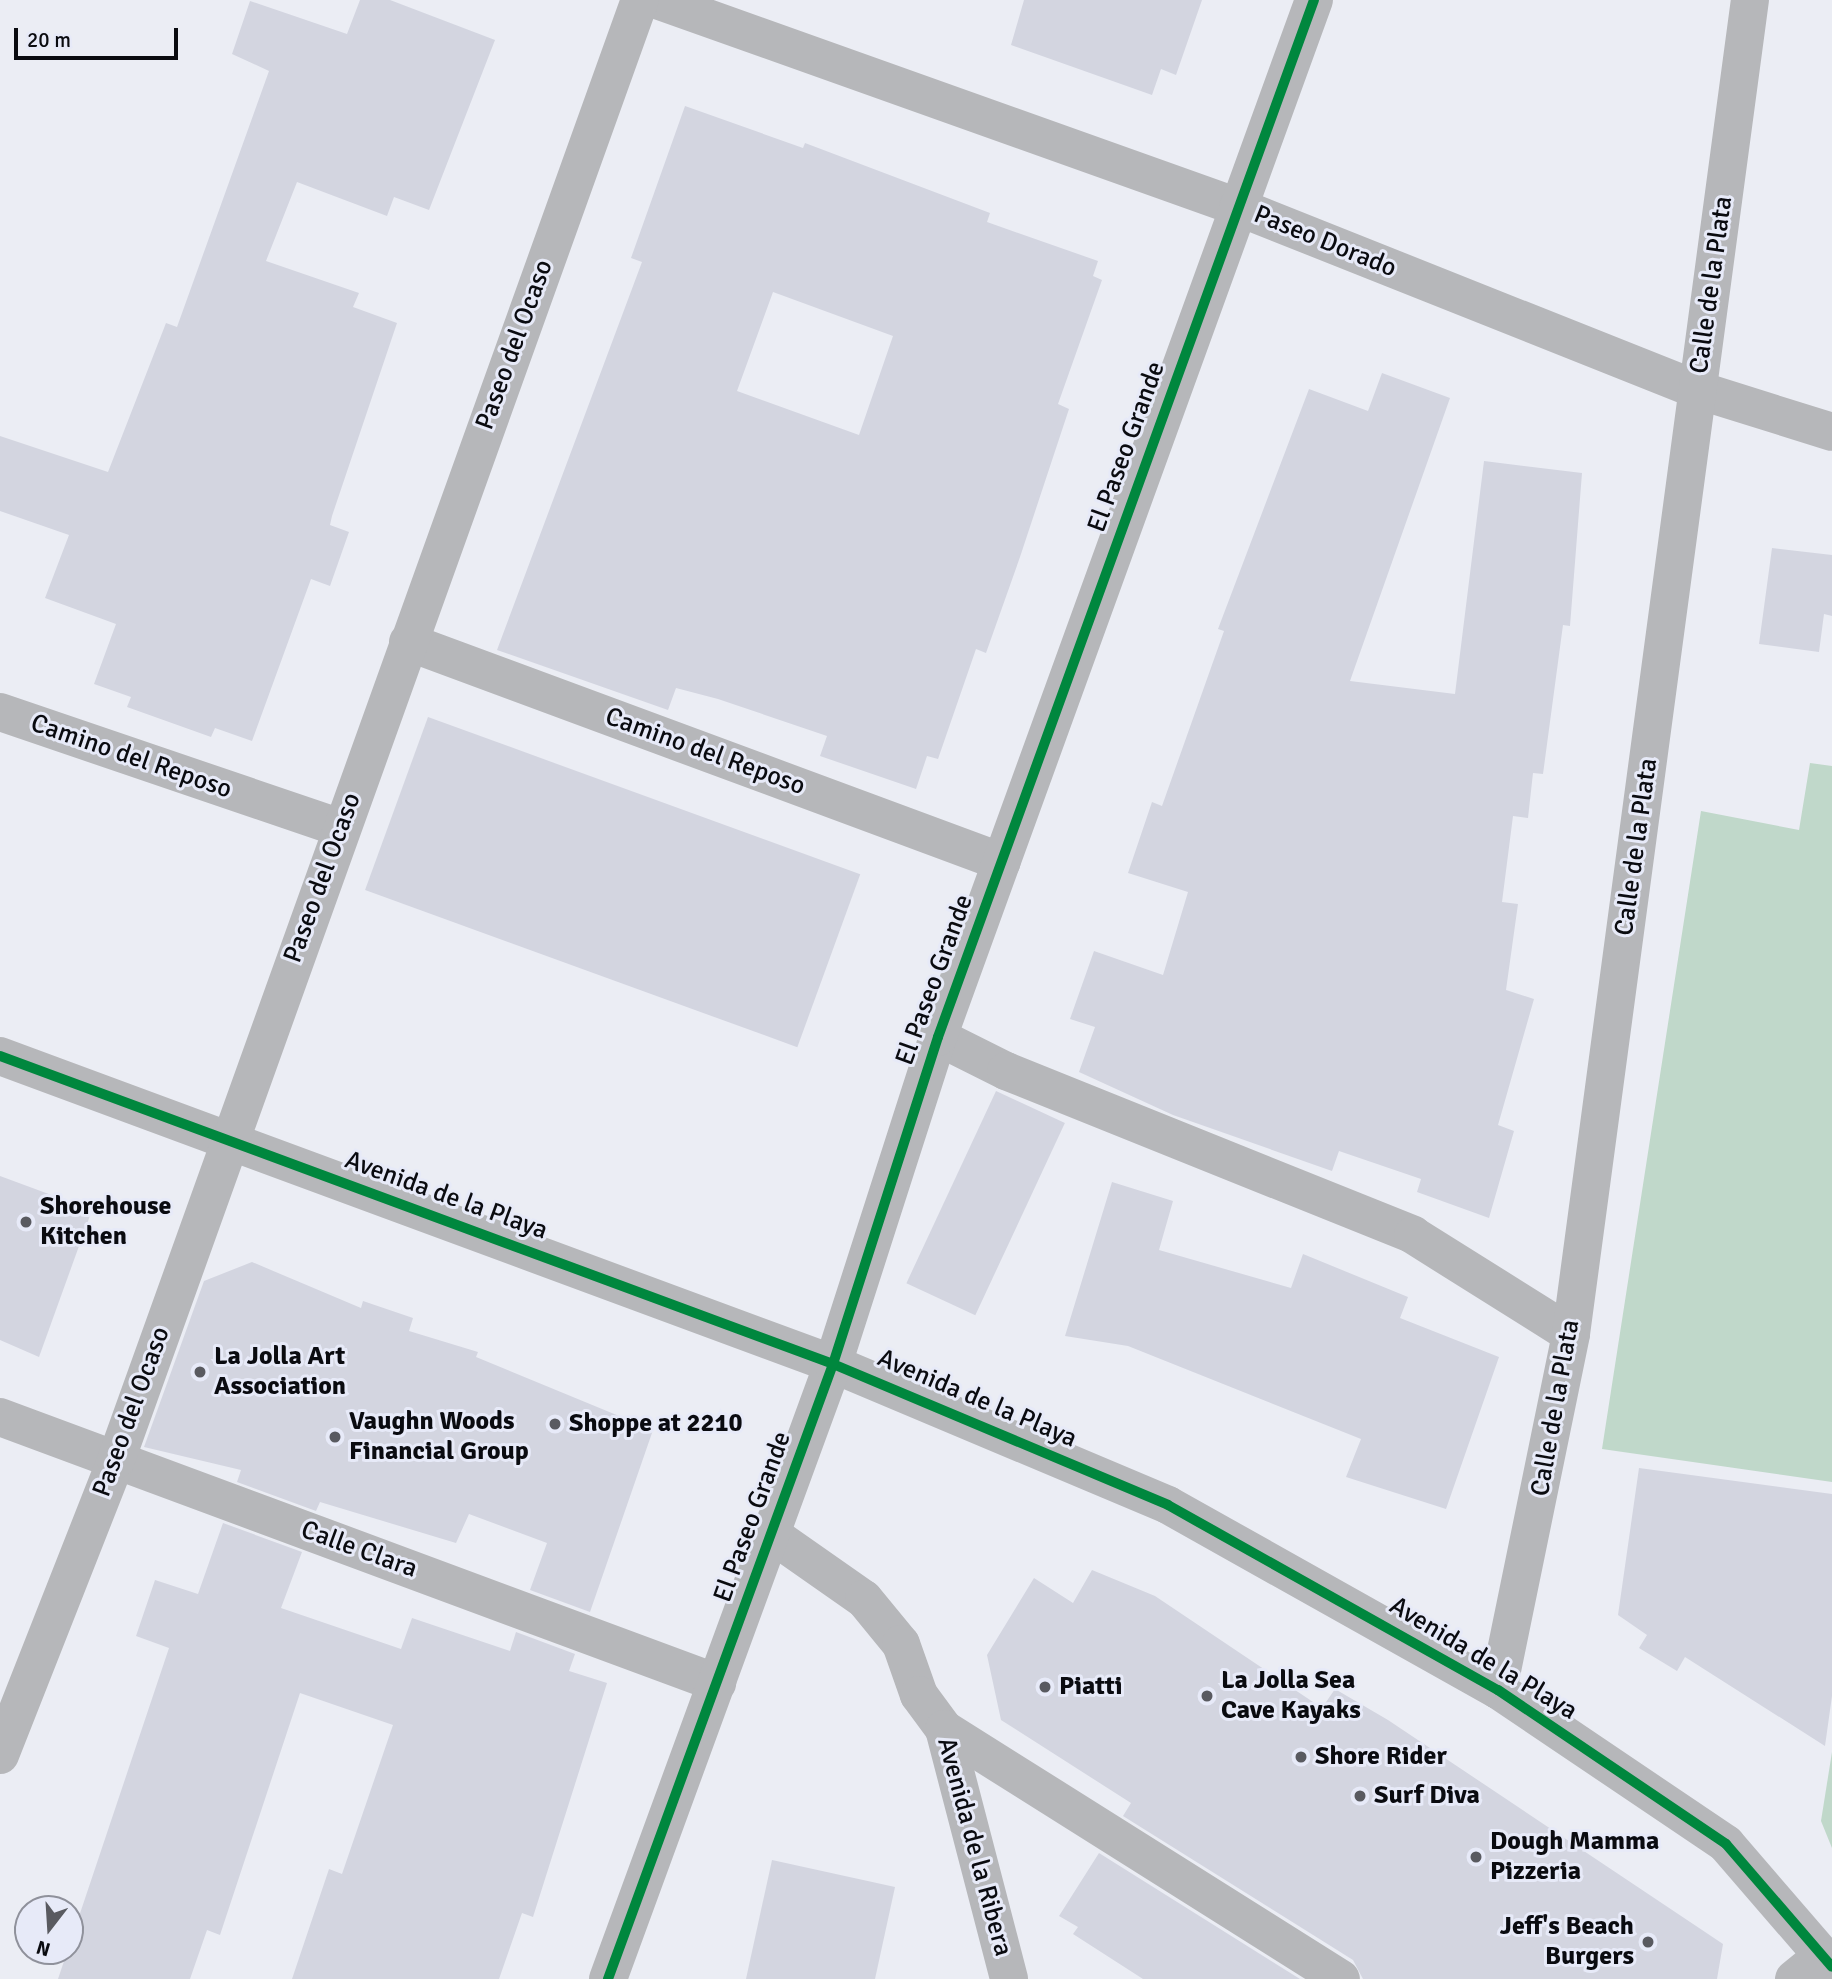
<!DOCTYPE html>
<html>
<head>
<meta charset="utf-8">
<style>
	body { margin:0 }
	#map { position:relative; width:1832px; height:1979px; overflow:hidden; background:#ebedf4; font-family:Signika,sans-serif }
	div>[style] { position:absolute }
	[style*='--x'] { left:calc(var(--x)*1px); top:calc(var(--y)*1px); width:calc(var(--w)*1px); rotate:calc(var(--a)*1deg) }
	.green>* { inset:0; background:#c0d8ca }
	.building>* { inset:0; background:#d3d5e0; transform-origin:0 0 }
	.minor>* { height:38px; margin:-19px; padding:0 19px; transform-origin:19px; border-radius:19px; background:#b6b7ba }
	.cycleway>* { height:10px; margin:-5px; padding:0 5px; transform-origin:5px; border-radius:5px; background:#00873e }
	.dots>* { width:19px; height:19px; translate:-50% -50%; box-sizing:border-box; border:4px solid #e7eaf8; border-radius:50% }
	span { translate:-50% -50%; white-space:nowrap; text-align:center; line-height:1.15; -webkit-text-stroke:6px #e7eaf8; paint-order:stroke }
	.street-label { font-size:26px; color:#0a0b10 }
	.poi-label { font-size:26px; color:#0a0b10; font-weight:700 }
	.left { translate:0 -50%; text-align:left }
	.right { translate:-100% -50%; text-align:right }
	.north { position:absolute; left:14px; top:1895px; width:70px; height:70px; box-sizing:border-box; background:#e7eaf8; border:2px solid #8f919b; border-radius:50%; rotate:197deg; font-size:19px; font-weight:700; line-height:28px; text-align:center; color:#0a0b10 }
	.north::after { content:''; display:block; margin:auto; width:24px; height:32px; background:#595a60; clip-path:polygon(50% 0,100% 100%,50% 72%,0 100%) }
	.scale { position:absolute; left:14px; top:28px; width:164px; height:32px; box-sizing:border-box; border:4px solid #0a0b10; border-top:0; padding-left:9px; font-size:21px; line-height:24px; white-space:nowrap; color:#0a0b10; -webkit-text-stroke:5px #e7eaf8; paint-order:stroke }
</style>
</head>
<body>
<div id="map">
	<div class="green">
		<div style="clip-path:polygon(1810px 763px,1832px 766px,1832px 1482px,1602px 1449px,1701px 811px,1799px 830px)"></div>
		<div style="clip-path:polygon(1832px 1752px,1832px 1848px,1821px 1821px)"></div>
	</div>
	<div class="building">
		<div style="clip-path:polygon(360px 0,390px 0,495px 40px,429px 210px,394px 197px,387px 216px,297px 182px,266px 261px,359px 293px,353px 307px,397px 323px,332px 516px,330px 525px,349px 532px,330px 586px,311px 579px,252px 741px,215px 728px,211px 737px,127px 707px,131px 697px,94px 684px,116px 624px,45px 598px,69px 535px,0 511px,0 436px,108px 472px,166px 323px,177px 327px,269px 71px,232px 54px,250px 1px,347px 34px)"></div>
		<div style="clip-path:polygon(1024px 0,1202px 0,1176px 75px,1161px 69px,1152px 95px,1011px 45px)"></div>
		<div style="clip-path:polygon(evenodd,685px 106px,803px 148px,805px 143px,990px 213px,987px 222px,1098px 261px,1093px 276px,1102px 280px,1058px 404px,1069px 409px,1020px 557px,986px 653px,976px 649px,938px 759px,927px 756px,916px 789px,820px 756px,827px 736px,718px 699px,676px 688px,668px 710px,497px 650px,642px 262px,631px 258px,685px 106px,773px 292px,893px 336px,859px 435px,737px 391px,773px 292px)"></div>
		<div style="clip-path:polygon(1382px 373px,1450px 398px,1350px 681px,1455px 694px,1484px 461px,1582px 473px,1570px 626px,1563px 625px,1543px 774px,1533px 773px,1528px 818px,1513px 816px,1502px 902px,1518px 904px,1506px 990px,1534px 999px,1498px 1125px,1514px 1131px,1489px 1218px,1417px 1192px,1421px 1179px,1339px 1151px,1332px 1171px,1173px 1115px,1079px 1072px,1095px 1027px,1070px 1019px,1094px 951px,1163px 975px,1188px 892px,1128px 873px,1152px 802px,1162px 806px,1224px 631px,1218px 629px,1309px 389px,1368px 411px)"></div>
		<div style="clip-path:polygon(1772px 548px,1832px 555px,1832px 616px,1824px 614px,1819px 652px,1759px 644px)"></div>
		<div style="left:428px;top:717px;width:460px;height:184px;rotate:20deg"></div>
		<div style="left:996px;top:1091px;width:76px;height:212px;rotate:25deg"></div>
		<div style="clip-path:polygon(0 1176px,92px 1210px,39px 1357px,0 1340px)"></div>
		<div style="clip-path:polygon(1112px 1182px,1173px 1201px,1159px 1250px,1291px 1288px,1303px 1254px,1408px 1297px,1400px 1318px,1499px 1357px,1446px 1509px,1346px 1477px,1361px 1439px,1128px 1346px,1065px 1336px)"></div>
		<div style="clip-path:polygon(252px 1262px,361px 1308px,363px 1301px,413px 1318px,409px 1331px,478px 1352px,476px 1357px,653px 1430px,590px 1612px,530px 1590px,547px 1543px,469px 1514px,456px 1543px,320px 1502px,316px 1511px,237px 1482px,241px 1470px,144px 1447px,204px 1281px)"></div>
		<div style="clip-path:polygon(1639px 1468px,1832px 1494px,1832px 1696px,1825px 1746px,1685px 1657px,1677px 1671px,1639px 1648px,1647px 1635px,1618px 1615px)"></div>
		<div style="clip-path:polygon(223px 1523px,302px 1552px,281px 1608px,401px 1649px,412px 1618px,510px 1651px,516px 1632px,575px 1654px,569px 1671px,607px 1683px,533px 1917px,522px 1913px,499px 1979px,292px 1979px,329px 1869px,342px 1874px,393px 1725px,300px 1693px,220px 1935px,207px 1930px,190px 1979px,58px 1979px,169px 1648px,136px 1636px,155px 1580px,198px 1594px)"></div>
		<div style="clip-path:polygon(1092px 1570px,1155px 1596px,1322px 1708px,1335px 1689px,1388px 1720px,1723px 1944px,1717px 1979px,1363px 1979px,1353px 1960px,1123px 1816px,1131px 1803px,1001px 1720px,987px 1655px,1034px 1578px,1073px 1603px)"></div>
		<div style="clip-path:polygon(1099px 1853px,1300px 1979px,1143px 1979px,1073px 1934px,1078px 1927px,1059px 1916px)"></div>
		<div style="clip-path:polygon(772px 1860px,895px 1887px,875px 1979px,746px 1979px)"></div>
	</div>
	<div class="minor">
		<div style="--x:657;--y:0;--w:617;--a:19.61"></div>
		<div style="--x:1238;--y:207;--w:495;--a:21.7"></div>
		<div style="--x:1698;--y:390;--w:140;--a:17.4"></div>
		<div style="--x:408;--y:642;--w:633;--a:20.32"></div>
		<div style="--x:0;--y:712;--w:360;--a:18.8"></div>
		<div style="--x:938;--y:1037;--w:76;--a:26.6"></div>
		<div style="--x:1006;--y:1071;--w:439;--a:21.9"></div>
		<div style="--x:1413;--y:1235;--w:186;--a:32.1"></div>
		<div style="--x:0;--y:1056;--w:888;--a:20.29"></div>
		<div style="--x:833;--y:1364;--w:363;--a:22.8"></div>
		<div style="--x:1168;--y:1505;--w:378;--a:29.3"></div>
		<div style="--x:1498;--y:1690;--w:275;--a:34"></div>
		<div style="--x:1726;--y:1844;--w:162;--a:49.2"></div>
		<div style="--x:0;--y:1417;--w:765;--a:20.35"></div>
		<div style="--x:771;--y:1534;--w:113;--a:35"></div>
		<div style="--x:864;--y:1599;--w:58;--a:50.6"></div>
		<div style="--x:901;--y:1644;--w:54;--a:70.6"></div>
		<div style="--x:919;--y:1695;--w:42;--a:53.7"></div>
		<div style="--x:944;--y:1729;--w:258;--a:75.4"></div>
		<div style="--x:1498;--y:1690;--w:363;--a:-78.4"></div>
		<div style="--x:1571;--y:1334;--w:1346;--a:-82.36"></div>
		<div style="--x:944;--y:1729;--w:469;--a:32.2"></div>
		<div style="--x:0;--y:1755;--w:317;--a:-68.5"></div>
		<div style="--x:116;--y:1460;--w:1551;--a:-70.26"></div>
		<div style="--x:608;--y:1979;--w:655;--a:-69.9"></div>
		<div style="--x:833;--y:1364;--w:343;--a:-72.2"></div>
		<div style="--x:938;--y:1037;--w:1103;--a:-70.07"></div>
		<div style="--x:1794;--y:1979;--w:32;--a:-39"></div>
	</div>
	<div class="cycleway">
		<div style="--x:0;--y:1056;--w:888;--a:20.29"></div>
		<div style="--x:833;--y:1364;--w:363;--a:22.8"></div>
		<div style="--x:1168;--y:1505;--w:378;--a:29.3"></div>
		<div style="--x:1498;--y:1690;--w:275;--a:34"></div>
		<div style="--x:1726;--y:1844;--w:162;--a:49.2"></div>
		<div style="--x:608;--y:1979;--w:655;--a:-69.9"></div>
		<div style="--x:833;--y:1364;--w:343;--a:-72.2"></div>
		<div style="--x:938;--y:1037;--w:1103;--a:-70.07"></div>
	</div>
	<div class="dots">
		<div style="left:26px;top:1222px;background:#595a60"></div>
		<div style="left:200px;top:1372px;background:#595a60"></div>
		<div style="left:555px;top:1424px;background:#595a60"></div>
		<div style="left:335px;top:1437px;background:#595a60"></div>
		<div style="left:1045px;top:1687px;background:#595a60"></div>
		<div style="left:1207px;top:1696px;background:#595a60"></div>
		<div style="left:1301px;top:1757px;background:#595a60"></div>
		<div style="left:1360px;top:1796px;background:#595a60"></div>
		<div style="left:1476px;top:1857px;background:#595a60"></div>
		<div style="left:1648px;top:1942px;background:#595a60"></div>
	</div>
	<div class="street-label">
		<span style="left:1325px;top:242px;rotate:22deg">Paseo Dorado</span>
		<span style="left:1712px;top:285px;rotate:-82deg">Calle de la Plata</span>
		<span style="left:515px;top:345px;rotate:-70deg">Paseo del Ocaso</span>
		<span style="left:1127px;top:447px;rotate:-70deg">El Paseo Grande</span>
		<span style="left:705px;top:752px;rotate:20deg">Camino del Reposo</span>
		<span style="left:131px;top:757px;rotate:19deg">Camino del Reposo</span>
		<span style="left:1637px;top:847px;rotate:-82deg">Calle de la Plata</span>
		<span style="left:323px;top:878px;rotate:-70deg">Paseo del Ocaso</span>
		<span style="left:935px;top:980px;rotate:-70deg">El Paseo Grande</span>
		<span style="left:446px;top:1196px;rotate:20deg">Avenida de la Playa</span>
		<span style="left:977px;top:1399px;rotate:23deg">Avenida de la Playa</span>
		<span style="left:1556px;top:1408px;rotate:-80deg">Calle de la Plata</span>
		<span style="left:132px;top:1412px;rotate:-70deg">Paseo del Ocaso</span>
		<span style="left:753px;top:1517px;rotate:-70deg">El Paseo Grande</span>
		<span style="left:359px;top:1550px;rotate:20deg">Calle Clara</span>
		<span style="left:1483px;top:1659px;rotate:31deg">Avenida de la Playa</span>
		<span style="left:974px;top:1847px;rotate:75deg">Avenida de la Ribera</span>
	</div>
	<div class="poi-label">
		<span class="left" style="left:40px;top:1222px">Shorehouse<br>Kitchen</span>
		<span class="left" style="left:214px;top:1372px">La Jolla Art<br>Association</span>
		<span class="left" style="left:349px;top:1437px">Vaughn Woods<br>Financial Group</span>
		<span class="left" style="left:569px;top:1424px">Shoppe at 2210</span>
		<span class="left" style="left:1221px;top:1696px">La Jolla Sea<br>Cave Kayaks</span>
		<span class="left" style="left:1059px;top:1687px">Piatti</span>
		<span class="left" style="left:1315px;top:1757px">Shore Rider</span>
		<span class="left" style="left:1374px;top:1796px">Surf Diva</span>
		<span class="left" style="left:1490px;top:1857px">Dough Mamma<br>Pizzeria</span>
		<span class="right" style="left:1634px;top:1942px">Jeff's Beach<br>Burgers</span>
	</div>
	<div class="north">N</div>
	<div class="scale">20 m</div>
</div>
</body>
</html>
